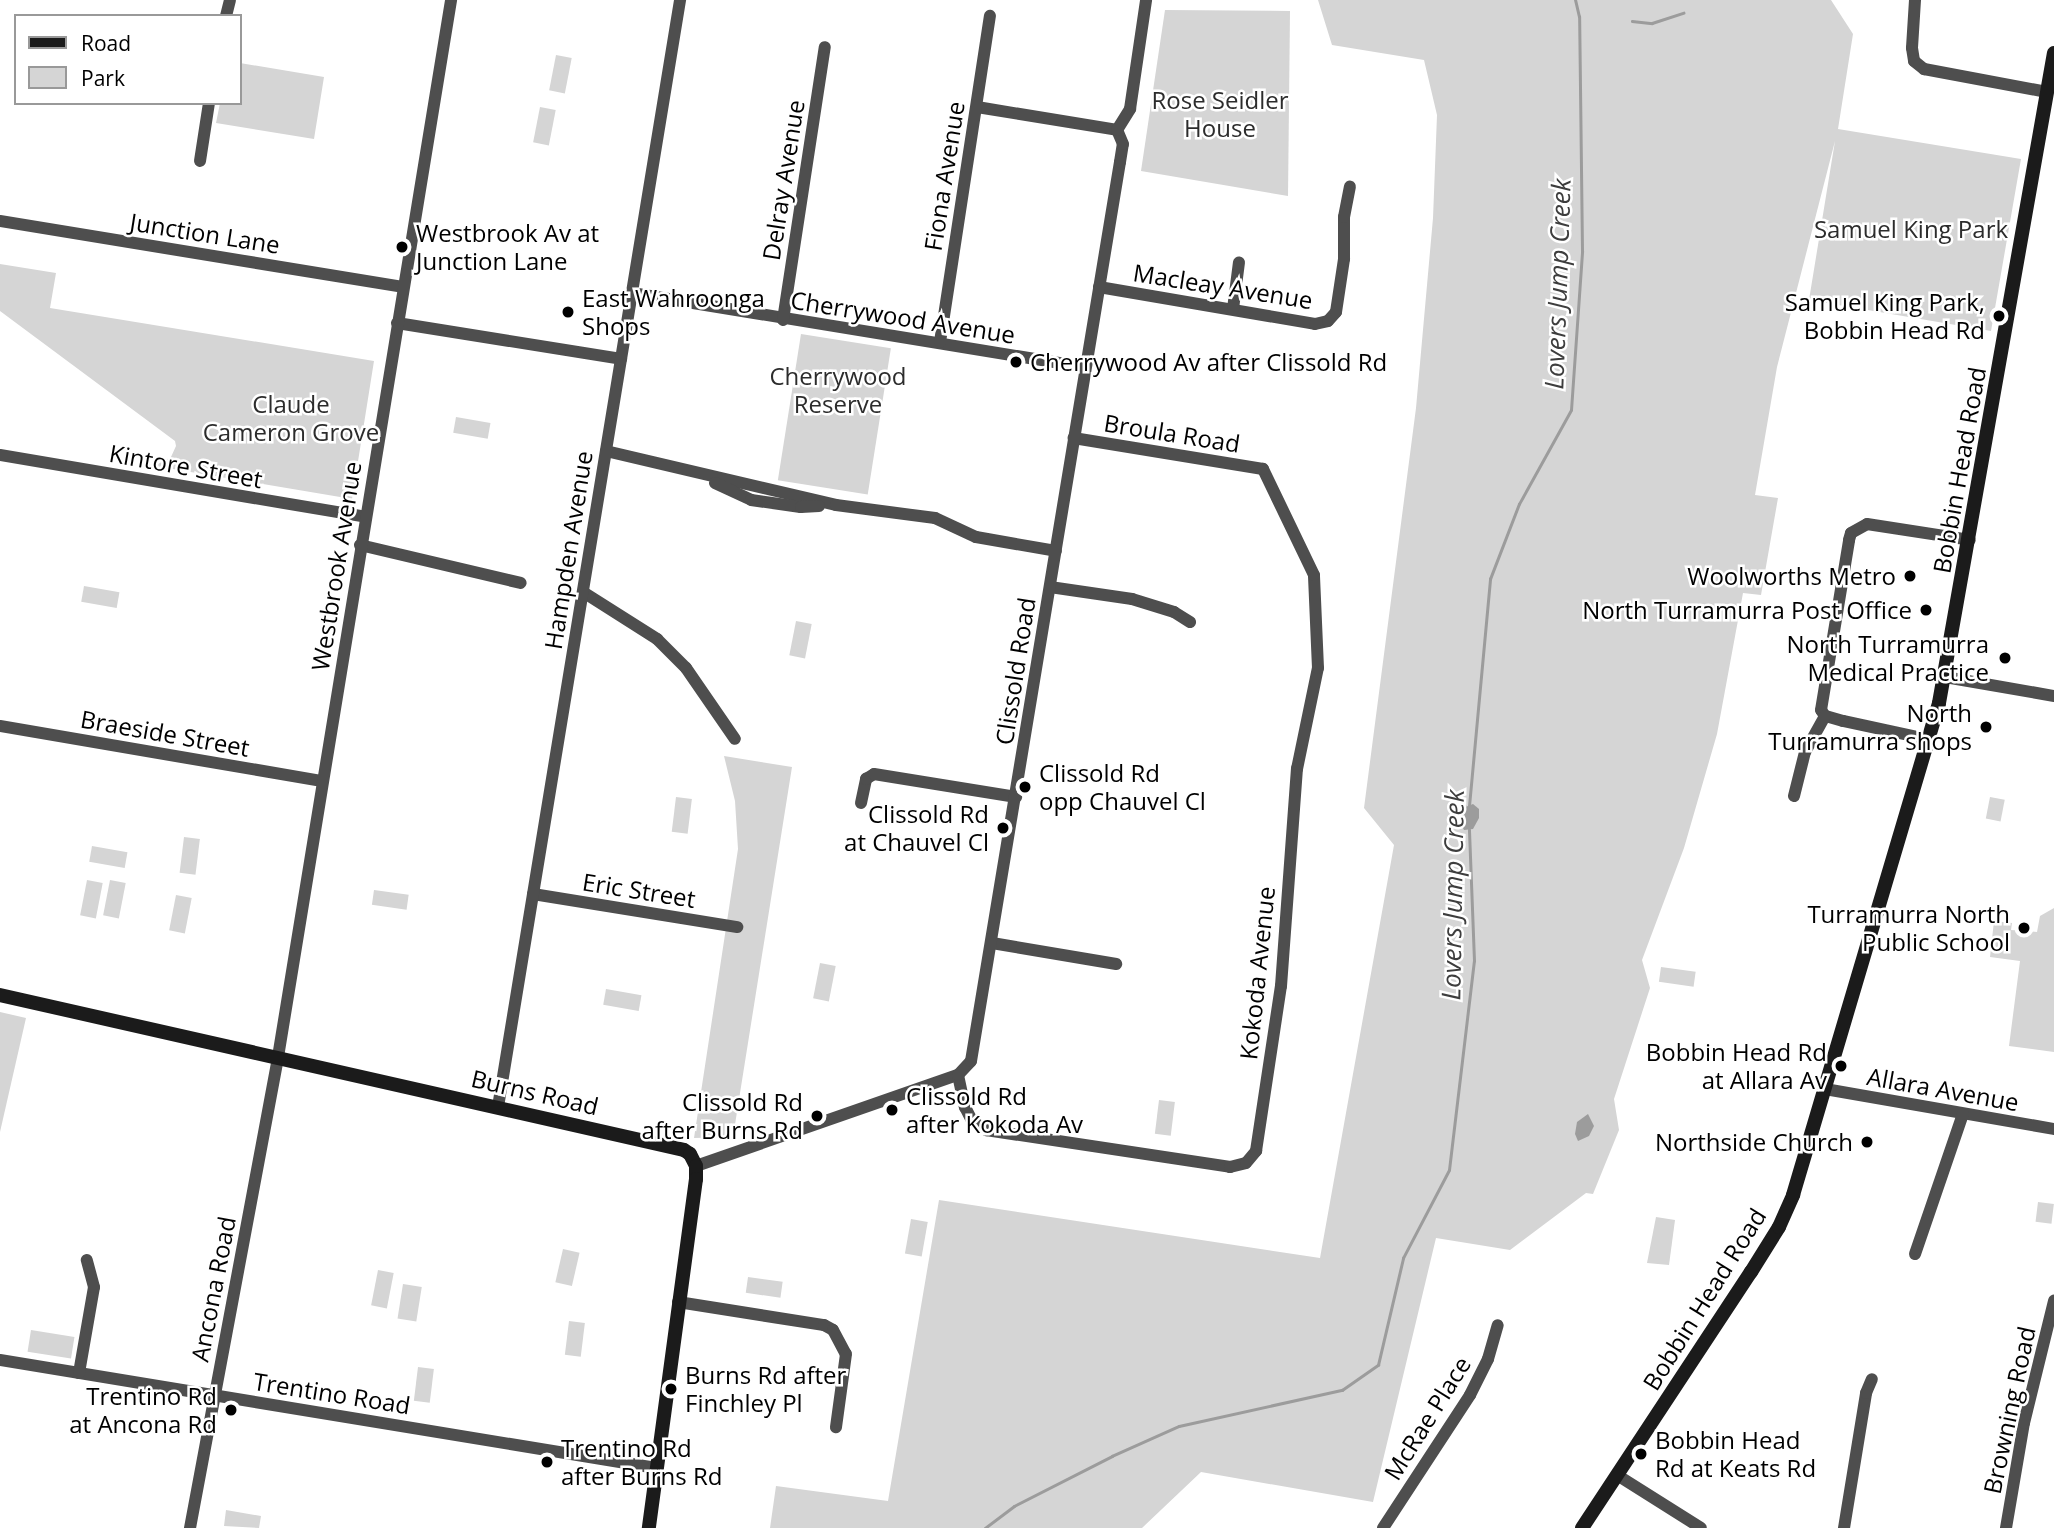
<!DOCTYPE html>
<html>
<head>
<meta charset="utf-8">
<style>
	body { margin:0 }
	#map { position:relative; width:2054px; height:1528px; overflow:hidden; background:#fff; font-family:"Open Sans",sans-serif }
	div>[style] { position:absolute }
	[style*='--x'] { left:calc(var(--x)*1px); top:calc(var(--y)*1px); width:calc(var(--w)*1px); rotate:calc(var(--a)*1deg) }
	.green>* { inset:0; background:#d5d5d5; transform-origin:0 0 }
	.water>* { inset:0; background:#9c9c9c }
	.stream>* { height:2.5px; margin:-1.25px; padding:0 1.25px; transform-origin:1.25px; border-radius:1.25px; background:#9c9c9c }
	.street>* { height:12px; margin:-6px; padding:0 6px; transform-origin:6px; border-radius:6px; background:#4e4e4e }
	.secondary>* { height:14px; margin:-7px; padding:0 7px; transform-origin:7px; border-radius:7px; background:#1b1b1b }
	.dots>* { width:19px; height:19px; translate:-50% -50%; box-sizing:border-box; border:4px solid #fff; border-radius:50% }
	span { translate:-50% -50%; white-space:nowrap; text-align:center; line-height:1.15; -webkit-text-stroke:5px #fff; paint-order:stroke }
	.park-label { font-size:24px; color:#2c2c2c }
	.street-label { font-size:24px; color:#000 }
	.poi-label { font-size:24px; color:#000 }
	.left { translate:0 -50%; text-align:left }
	.right { translate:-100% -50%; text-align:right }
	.water-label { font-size:26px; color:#3d3d3d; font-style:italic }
	.legend { position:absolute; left:14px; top:14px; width:228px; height:91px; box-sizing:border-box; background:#fff; border:2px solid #999; margin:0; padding:9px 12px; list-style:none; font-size:21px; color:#000 }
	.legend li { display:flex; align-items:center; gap:14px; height:35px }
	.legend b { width:35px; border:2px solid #999 }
</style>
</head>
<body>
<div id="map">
	<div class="green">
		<div style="clip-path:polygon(1318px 0,1831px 0,1853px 34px,1838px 129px,2021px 159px,1991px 331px,1809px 300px,1835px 141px,1777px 367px,1755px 495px,1778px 498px,1761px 595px,1743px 593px,1717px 734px,1684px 848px,1642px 960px,1650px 988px,1614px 1099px,1619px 1130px,1593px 1194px,1586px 1193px,1510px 1250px,1436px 1238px,1373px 1502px,1201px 1472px,1142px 1528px,770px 1528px,776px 1486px,888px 1501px,939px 1200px,1320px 1258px,1394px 845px,1364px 808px,1416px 408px,1433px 218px,1437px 115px,1424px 60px,1332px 45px)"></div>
		<div style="clip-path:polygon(1165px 10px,1290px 11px,1288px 196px,1141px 171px)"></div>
		<div style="left:556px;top:55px;width:16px;height:36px;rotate:11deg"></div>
		<div style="clip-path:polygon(240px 63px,324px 77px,314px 139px,216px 123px,220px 103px,240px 103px)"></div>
		<div style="left:540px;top:107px;width:16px;height:36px;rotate:11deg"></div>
		<div style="clip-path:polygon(0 264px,56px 273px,50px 308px,374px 361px,352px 499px,149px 465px,158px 464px,171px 457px,176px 446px,175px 441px,0 311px)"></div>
		<div style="left:801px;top:334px;width:91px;height:148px;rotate:9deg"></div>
		<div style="left:456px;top:417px;width:35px;height:16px;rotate:10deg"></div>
		<div style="left:84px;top:586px;width:36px;height:16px;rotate:10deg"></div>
		<div style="left:796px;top:621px;width:16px;height:35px;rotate:11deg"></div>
		<div style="clip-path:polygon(724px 756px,792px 767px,733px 1137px,694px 1138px,738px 849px,735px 801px)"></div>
		<div style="left:676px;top:797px;width:16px;height:35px;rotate:7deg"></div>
		<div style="left:1990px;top:797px;width:15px;height:22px;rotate:11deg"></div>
		<div style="left:184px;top:837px;width:16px;height:36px;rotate:7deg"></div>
		<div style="left:92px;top:846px;width:36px;height:16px;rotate:10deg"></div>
		<div style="left:87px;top:880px;width:16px;height:36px;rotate:11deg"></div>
		<div style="left:110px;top:880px;width:16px;height:36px;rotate:11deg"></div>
		<div style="left:374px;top:890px;width:35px;height:15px;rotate:8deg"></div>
		<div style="left:176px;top:895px;width:16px;height:36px;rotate:11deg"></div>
		<div style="clip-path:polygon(2054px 908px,2054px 1052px,2009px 1046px,2020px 961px,1990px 957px,1994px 921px,2012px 923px,2011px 930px,2037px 932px,2040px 916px)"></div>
		<div style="left:820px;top:963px;width:16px;height:36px;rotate:11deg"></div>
		<div style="left:1661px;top:967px;width:35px;height:15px;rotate:8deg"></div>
		<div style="left:606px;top:989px;width:36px;height:16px;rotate:10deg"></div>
		<div style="clip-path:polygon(0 1012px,26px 1018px,0 1132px)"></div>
		<div style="left:1159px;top:1100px;width:16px;height:34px;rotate:7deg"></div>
		<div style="left:2038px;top:1202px;width:16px;height:20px;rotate:7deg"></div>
		<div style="clip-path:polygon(1656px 1217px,1675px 1220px,1669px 1265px,1647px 1263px)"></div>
		<div style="left:911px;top:1219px;width:17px;height:35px;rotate:10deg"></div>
		<div style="left:563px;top:1249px;width:17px;height:34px;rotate:13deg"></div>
		<div style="left:378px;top:1270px;width:16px;height:36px;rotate:11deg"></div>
		<div style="left:748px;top:1277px;width:35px;height:16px;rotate:8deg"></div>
		<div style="left:403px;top:1284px;width:19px;height:35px;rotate:9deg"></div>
		<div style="left:569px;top:1321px;width:16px;height:34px;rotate:7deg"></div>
		<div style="left:31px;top:1330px;width:44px;height:22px;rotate:9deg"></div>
		<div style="left:418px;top:1367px;width:16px;height:34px;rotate:7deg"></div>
		<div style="clip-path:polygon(226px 1510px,261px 1516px,259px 1528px,224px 1526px)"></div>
	</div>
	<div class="water">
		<div style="clip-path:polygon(1473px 804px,1479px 809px,1479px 818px,1473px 829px,1464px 830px,1460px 822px,1463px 808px)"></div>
		<div style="clip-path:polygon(1588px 1114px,1594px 1126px,1589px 1136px,1578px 1141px,1575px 1134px,1577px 1122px)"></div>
	</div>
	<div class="stream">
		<div style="--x:1632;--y:21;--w:20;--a:6"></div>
		<div style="--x:1652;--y:23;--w:33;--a:-18"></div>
		<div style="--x:1469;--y:806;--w:228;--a:-84.7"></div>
		<div style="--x:1490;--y:579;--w:80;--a:-68.9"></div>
		<div style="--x:1519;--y:504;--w:107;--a:-61"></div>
		<div style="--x:1571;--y:410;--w:159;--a:-86"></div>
		<div style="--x:1582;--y:251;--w:234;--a:-90.7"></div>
		<div style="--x:1579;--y:17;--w:17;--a:-103"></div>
		<div style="--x:985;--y:1528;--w:36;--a:-37"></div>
		<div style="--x:1014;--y:1506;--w:110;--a:-27"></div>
		<div style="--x:1112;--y:1456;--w:73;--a:-24.1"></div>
		<div style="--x:1179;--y:1426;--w:167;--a:-12.5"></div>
		<div style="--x:1342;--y:1390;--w:44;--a:-34.8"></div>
		<div style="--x:1378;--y:1365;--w:110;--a:-76.8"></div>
		<div style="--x:1403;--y:1258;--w:99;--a:-62.4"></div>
		<div style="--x:1449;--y:1170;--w:210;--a:-83.2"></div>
		<div style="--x:1474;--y:961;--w:131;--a:-92.2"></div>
	</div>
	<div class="street">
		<div style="--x:1915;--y:0;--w:48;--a:93.6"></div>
		<div style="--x:1912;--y:48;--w:13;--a:81"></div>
		<div style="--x:1914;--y:61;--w:13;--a:39"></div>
		<div style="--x:1924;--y:69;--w:125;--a:10.6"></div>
		<div style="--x:226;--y:16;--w:16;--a:-76"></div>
		<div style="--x:977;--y:107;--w:142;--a:9.3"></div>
		<div style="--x:200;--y:161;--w:59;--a:-81.2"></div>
		<div style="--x:0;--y:221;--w:408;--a:9.3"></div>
		<div style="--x:1099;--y:287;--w:219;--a:9.7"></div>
		<div style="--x:1315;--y:324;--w:13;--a:-13"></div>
		<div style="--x:1328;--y:321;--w:12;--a:-48"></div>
		<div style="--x:1336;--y:312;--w:54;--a:-81.4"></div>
		<div style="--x:1344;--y:259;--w:42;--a:-90"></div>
		<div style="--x:1344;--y:217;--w:31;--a:-79"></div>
		<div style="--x:632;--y:293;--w:459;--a:9.3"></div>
		<div style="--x:1233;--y:309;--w:47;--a:-82.7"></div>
		<div style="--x:783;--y:320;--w:276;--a:-81.3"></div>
		<div style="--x:397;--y:323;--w:227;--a:9.1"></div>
		<div style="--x:940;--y:342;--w:330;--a:-81.3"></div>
		<div style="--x:606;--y:451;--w:236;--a:13.2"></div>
		<div style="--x:836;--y:505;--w:100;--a:7.5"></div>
		<div style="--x:935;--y:518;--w:45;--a:24.9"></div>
		<div style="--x:976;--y:537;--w:81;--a:9.9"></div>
		<div style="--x:0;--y:455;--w:370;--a:9.6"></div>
		<div style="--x:715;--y:483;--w:40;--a:25"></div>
		<div style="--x:751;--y:500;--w:50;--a:8"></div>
		<div style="--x:801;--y:507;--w:18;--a:-3"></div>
		<div style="--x:360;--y:545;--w:165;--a:13.3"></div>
		<div style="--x:1050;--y:587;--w:83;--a:8.3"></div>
		<div style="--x:1132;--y:599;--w:44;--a:17.2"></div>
		<div style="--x:1174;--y:612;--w:19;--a:32"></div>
		<div style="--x:583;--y:592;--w:88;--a:32.4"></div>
		<div style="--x:657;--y:639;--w:41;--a:45"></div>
		<div style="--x:686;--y:668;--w:86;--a:55.4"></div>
		<div style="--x:1945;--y:677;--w:111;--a:9.9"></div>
		<div style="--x:0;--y:726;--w:327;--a:9.7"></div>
		<div style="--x:1927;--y:739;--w:86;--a:-167.9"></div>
		<div style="--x:1843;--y:721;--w:19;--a:-164"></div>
		<div style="--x:1825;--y:716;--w:7;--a:-124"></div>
		<div style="--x:1821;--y:710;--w:172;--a:-80.6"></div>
		<div style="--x:1849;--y:540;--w:7;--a:-74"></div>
		<div style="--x:1851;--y:533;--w:18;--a:-29"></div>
		<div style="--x:1867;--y:524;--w:104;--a:8.8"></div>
		<div style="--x:1794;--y:796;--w:45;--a:-76"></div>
		<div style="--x:1805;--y:752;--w:41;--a:-60.9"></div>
		<div style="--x:861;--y:803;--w:25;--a:-78"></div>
		<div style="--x:866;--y:779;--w:9;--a:-32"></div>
		<div style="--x:874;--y:774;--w:144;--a:9.2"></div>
		<div style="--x:533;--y:894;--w:207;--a:9.2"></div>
		<div style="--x:992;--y:943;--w:126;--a:9.6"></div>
		<div style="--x:958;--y:1075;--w:33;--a:78"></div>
		<div style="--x:965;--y:1107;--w:16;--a:63"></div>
		<div style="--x:972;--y:1121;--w:17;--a:33"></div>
		<div style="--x:986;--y:1130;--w:247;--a:8.6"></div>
		<div style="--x:1230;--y:1167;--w:16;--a:-14"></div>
		<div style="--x:1246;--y:1163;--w:16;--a:-50"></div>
		<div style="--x:1256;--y:1151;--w:167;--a:-81.4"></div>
		<div style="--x:1281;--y:986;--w:218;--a:-85.8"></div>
		<div style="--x:1297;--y:769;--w:103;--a:-78.3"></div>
		<div style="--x:1318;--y:668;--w:93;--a:-92.5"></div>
		<div style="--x:1314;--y:575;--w:118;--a:-115.7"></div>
		<div style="--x:1263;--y:469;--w:192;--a:-170.7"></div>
		<div style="--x:1825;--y:1089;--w:232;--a:9.9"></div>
		<div style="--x:498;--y:1107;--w:1122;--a:-80.66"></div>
		<div style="--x:696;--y:1166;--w:277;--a:-19.2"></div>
		<div style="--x:958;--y:1075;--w:19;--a:-47"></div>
		<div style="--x:971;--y:1061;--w:911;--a:-80.59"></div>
		<div style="--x:1120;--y:162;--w:18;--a:-81"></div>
		<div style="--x:1123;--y:144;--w:15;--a:-113"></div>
		<div style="--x:1117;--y:130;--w:25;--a:-58"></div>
		<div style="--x:1130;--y:109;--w:110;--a:-81.6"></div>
		<div style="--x:1915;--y:1254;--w:148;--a:-71.1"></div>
		<div style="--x:678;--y:1302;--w:148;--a:9"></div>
		<div style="--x:824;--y:1325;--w:10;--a:29"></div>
		<div style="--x:833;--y:1330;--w:27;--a:62"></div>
		<div style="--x:846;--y:1354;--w:74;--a:97.8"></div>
		<div style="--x:0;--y:1360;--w:665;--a:9.35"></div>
		<div style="--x:79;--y:1373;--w:87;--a:-80.1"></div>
		<div style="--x:94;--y:1287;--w:28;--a:-105"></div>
		<div style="--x:1617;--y:1475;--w:99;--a:32.2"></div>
		<div style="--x:190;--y:1528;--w:479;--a:-79.4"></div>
		<div style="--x:278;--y:1057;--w:1071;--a:-80.7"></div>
		<div style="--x:1383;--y:1528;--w:159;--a:-56.8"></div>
		<div style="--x:1470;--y:1395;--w:40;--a:-63.4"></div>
		<div style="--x:1488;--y:1359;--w:35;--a:-74"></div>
		<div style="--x:1844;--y:1528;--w:137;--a:-80.7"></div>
		<div style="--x:1866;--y:1393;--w:15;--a:-67"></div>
		<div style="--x:2006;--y:1528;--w:107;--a:-80.3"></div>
		<div style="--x:2024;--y:1423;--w:126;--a:-76.2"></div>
	</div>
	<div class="secondary">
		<div style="--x:0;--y:995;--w:701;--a:12.77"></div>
		<div style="--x:684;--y:1150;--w:7;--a:34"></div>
		<div style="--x:690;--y:1154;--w:13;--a:63"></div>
		<div style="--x:696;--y:1166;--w:13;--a:90"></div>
		<div style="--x:696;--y:1179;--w:352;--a:97.7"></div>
		<div style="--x:1582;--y:1528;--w:307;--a:-56.6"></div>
		<div style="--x:1751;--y:1272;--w:53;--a:-58.1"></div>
		<div style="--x:1779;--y:1227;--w:35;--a:-66"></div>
		<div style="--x:1793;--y:1195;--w:513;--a:-73.47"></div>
		<div style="--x:1939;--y:703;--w:660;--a:-79.97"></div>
	</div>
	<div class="dots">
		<div style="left:402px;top:247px;background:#000"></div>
		<div style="left:568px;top:312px;background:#000"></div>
		<div style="left:1999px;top:316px;background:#000"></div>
		<div style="left:1016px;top:362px;background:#000"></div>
		<div style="left:1910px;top:576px;background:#000"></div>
		<div style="left:1926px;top:610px;background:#000"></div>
		<div style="left:2005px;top:658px;background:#000"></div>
		<div style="left:1986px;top:727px;background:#000"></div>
		<div style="left:1025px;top:787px;background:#000"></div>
		<div style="left:1003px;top:828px;background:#000"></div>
		<div style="left:2024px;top:928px;background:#000"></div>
		<div style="left:1841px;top:1066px;background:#000"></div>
		<div style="left:892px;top:1110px;background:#000"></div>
		<div style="left:817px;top:1116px;background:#000"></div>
		<div style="left:1867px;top:1142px;background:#000"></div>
		<div style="left:671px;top:1389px;background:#000"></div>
		<div style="left:231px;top:1410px;background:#000"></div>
		<div style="left:1641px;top:1454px;background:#000"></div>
		<div style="left:547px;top:1462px;background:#000"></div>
	</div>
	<div class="park-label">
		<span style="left:1220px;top:114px">Rose Seidler<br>House</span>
		<span style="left:1911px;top:229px">Samuel King Park</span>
		<span style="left:838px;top:390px">Cherrywood<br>Reserve</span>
		<span style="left:291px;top:418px">Claude<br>Cameron Grove</span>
	</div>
	<div class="street-label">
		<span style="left:944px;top:176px;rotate:-81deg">Fiona Avenue</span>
		<span style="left:783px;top:180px;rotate:-81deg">Delray Avenue</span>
		<span style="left:205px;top:233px;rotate:9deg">Junction Lane</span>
		<span style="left:1223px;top:286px;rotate:9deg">Macleay Avenue</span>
		<span style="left:903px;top:317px;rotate:9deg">Cherrywood Avenue</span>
		<span style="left:1172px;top:433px;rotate:9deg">Broula Road</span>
		<span style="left:186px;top:466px;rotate:10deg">Kintore Street</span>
		<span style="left:1959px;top:470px;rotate:-80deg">Bobbin Head Road</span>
		<span style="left:568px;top:550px;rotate:-81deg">Hampden Avenue</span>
		<span style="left:336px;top:566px;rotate:-81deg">Westbrook Avenue</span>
		<span style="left:1015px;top:671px;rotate:-81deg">Clissold Road</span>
		<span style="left:165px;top:733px;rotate:10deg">Braeside Street</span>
		<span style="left:639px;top:890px;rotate:9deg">Eric Street</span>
		<span style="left:1257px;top:973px;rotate:-84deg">Kokoda Avenue</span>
		<span style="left:1943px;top:1089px;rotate:10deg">Allara Avenue</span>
		<span style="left:535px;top:1092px;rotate:13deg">Burns Road</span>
		<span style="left:213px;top:1289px;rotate:-79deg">Ancona Road</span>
		<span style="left:1704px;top:1299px;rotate:-58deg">Bobbin Head Road</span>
		<span style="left:332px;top:1393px;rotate:9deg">Trentino Road</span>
		<span style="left:2009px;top:1410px;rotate:-78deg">Browning Road</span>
		<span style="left:1427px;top:1418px;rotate:-58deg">McRae Place</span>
	</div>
	<div class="poi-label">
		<span class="left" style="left:416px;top:247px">Westbrook Av at<br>Junction Lane</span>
		<span class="left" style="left:582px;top:312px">East Wahroonga<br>Shops</span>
		<span class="right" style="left:1985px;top:316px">Samuel King Park,<br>Bobbin Head Rd</span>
		<span class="left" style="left:1030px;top:362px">Cherrywood Av after Clissold Rd</span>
		<span class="right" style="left:1896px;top:576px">Woolworths Metro</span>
		<span class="right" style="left:1912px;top:610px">North Turramurra Post Office</span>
		<span class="right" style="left:1989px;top:658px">North Turramurra<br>Medical Practice</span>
		<span class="right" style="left:1972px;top:727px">North<br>Turramurra shops</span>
		<span class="left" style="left:1039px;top:787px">Clissold Rd<br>opp Chauvel Cl</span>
		<span class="right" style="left:989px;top:828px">Clissold Rd<br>at Chauvel Cl</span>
		<span class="right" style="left:2010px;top:928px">Turramurra North<br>Public School</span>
		<span class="right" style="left:1827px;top:1066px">Bobbin Head Rd<br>at Allara Av</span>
		<span class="left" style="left:906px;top:1110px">Clissold Rd<br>after Kokoda Av</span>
		<span class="right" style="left:803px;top:1116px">Clissold Rd<br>after Burns Rd</span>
		<span class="right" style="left:1853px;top:1142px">Northside Church</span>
		<span class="left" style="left:685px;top:1389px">Burns Rd after<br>Finchley Pl</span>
		<span class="right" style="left:217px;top:1410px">Trentino Rd<br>at Ancona Rd</span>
		<span class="left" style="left:1655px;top:1454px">Bobbin Head<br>Rd at Keats Rd</span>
		<span class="left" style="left:561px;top:1462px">Trentino Rd<br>after Burns Rd</span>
	</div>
	<div class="water-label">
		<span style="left:1558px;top:284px;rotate:-88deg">Lovers Jump Creek</span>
		<span style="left:1453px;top:895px;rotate:-89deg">Lovers Jump Creek</span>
	</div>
	<ul class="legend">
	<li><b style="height:9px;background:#1b1b1b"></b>Road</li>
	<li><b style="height:19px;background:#d5d5d5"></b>Park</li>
	</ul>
</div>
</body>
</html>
